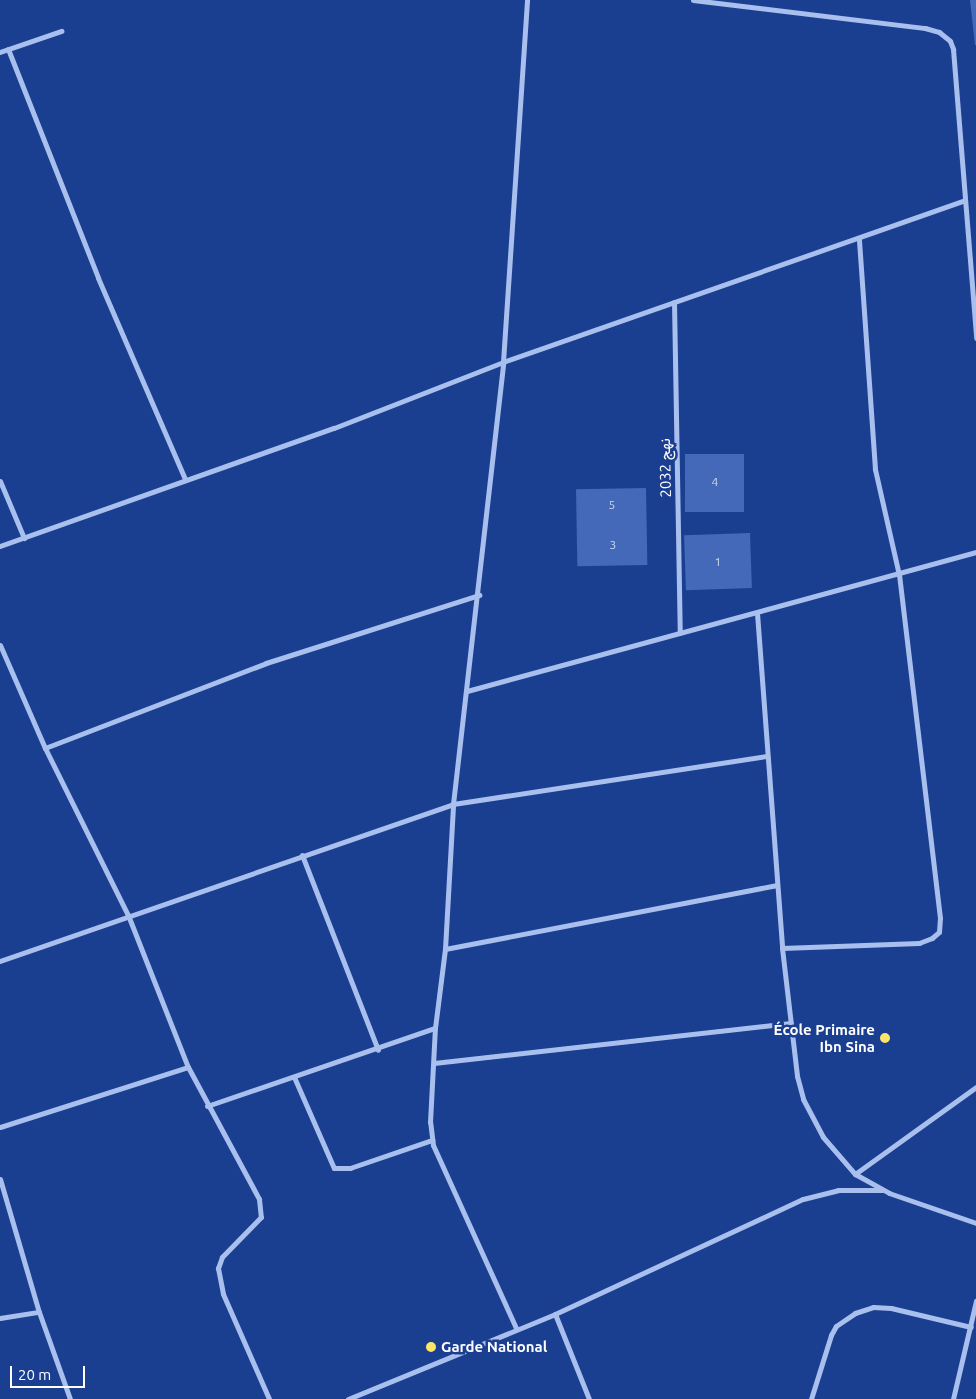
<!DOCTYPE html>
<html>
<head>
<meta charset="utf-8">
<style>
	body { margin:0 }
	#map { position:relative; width:976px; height:1399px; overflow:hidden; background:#1b3f90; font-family:Ubuntu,Vazirmatn,sans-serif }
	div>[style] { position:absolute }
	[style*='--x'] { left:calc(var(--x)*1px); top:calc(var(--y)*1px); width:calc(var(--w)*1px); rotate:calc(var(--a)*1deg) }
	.building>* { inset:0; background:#4469b8; transform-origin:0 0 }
	.minor>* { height:5px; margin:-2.5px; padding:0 2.5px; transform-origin:2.5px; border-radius:2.5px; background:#a9c0ee }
	.dots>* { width:14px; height:14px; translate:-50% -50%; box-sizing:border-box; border:2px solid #1b3f90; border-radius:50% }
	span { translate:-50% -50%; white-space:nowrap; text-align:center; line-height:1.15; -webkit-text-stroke:5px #1b3f90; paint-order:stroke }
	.number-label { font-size:12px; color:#d0daed }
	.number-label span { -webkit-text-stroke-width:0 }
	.street-label { font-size:15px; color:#fff }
	.poi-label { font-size:15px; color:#fff; font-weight:700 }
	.right { translate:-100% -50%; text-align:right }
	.left { translate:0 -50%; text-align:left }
	.scale { position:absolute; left:10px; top:1366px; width:75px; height:22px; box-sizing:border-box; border:2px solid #fff; border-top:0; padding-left:6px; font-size:15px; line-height:18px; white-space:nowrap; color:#fff; -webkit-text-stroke:4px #1b3f90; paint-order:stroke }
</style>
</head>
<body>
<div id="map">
	<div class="building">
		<div style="clip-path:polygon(970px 0,976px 0,976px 45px,975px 45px)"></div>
		<div style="left:685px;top:454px;width:59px;height:58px"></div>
		<div style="left:646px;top:488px;width:77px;height:70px;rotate:89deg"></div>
		<div style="left:750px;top:533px;width:55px;height:66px;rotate:88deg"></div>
	</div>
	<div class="minor">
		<div style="--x:693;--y:0;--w:234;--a:6.9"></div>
		<div style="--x:925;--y:28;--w:15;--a:16"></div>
		<div style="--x:939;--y:32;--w:14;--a:39"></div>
		<div style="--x:950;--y:41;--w:9;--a:69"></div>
		<div style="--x:953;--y:49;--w:290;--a:85.4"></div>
		<div style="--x:8;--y:49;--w:246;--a:68.5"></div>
		<div style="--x:98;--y:278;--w:219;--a:66.6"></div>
		<div style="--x:0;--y:52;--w:65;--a:-19"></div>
		<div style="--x:674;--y:302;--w:331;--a:89"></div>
		<div style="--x:0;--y:481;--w:62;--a:67.2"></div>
		<div style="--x:0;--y:546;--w:354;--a:-19.5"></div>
		<div style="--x:334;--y:428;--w:181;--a:-21.3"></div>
		<div style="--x:503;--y:362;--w:488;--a:-19.3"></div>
		<div style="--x:757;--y:613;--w:336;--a:85.7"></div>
		<div style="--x:782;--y:948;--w:129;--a:83.3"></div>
		<div style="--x:797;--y:1076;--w:24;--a:75"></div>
		<div style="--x:803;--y:1099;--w:43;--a:62.2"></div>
		<div style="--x:823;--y:1137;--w:49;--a:49.1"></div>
		<div style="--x:855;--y:1174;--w:39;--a:29"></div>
		<div style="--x:889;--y:1193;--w:92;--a:19"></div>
		<div style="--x:0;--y:645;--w:112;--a:66.4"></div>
		<div style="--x:45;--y:748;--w:186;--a:63.6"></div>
		<div style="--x:128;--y:915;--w:163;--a:68.5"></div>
		<div style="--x:188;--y:1067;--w:150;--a:61.7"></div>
		<div style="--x:259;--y:1199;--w:18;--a:84"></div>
		<div style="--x:261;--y:1217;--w:56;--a:134.3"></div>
		<div style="--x:222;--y:1257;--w:12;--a:110"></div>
		<div style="--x:218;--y:1268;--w:26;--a:79"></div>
		<div style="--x:223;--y:1294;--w:115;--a:66.3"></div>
		<div style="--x:467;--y:691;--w:528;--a:-15.27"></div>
		<div style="--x:45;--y:748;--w:237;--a:-21"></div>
		<div style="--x:266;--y:663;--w:224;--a:-17.7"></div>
		<div style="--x:302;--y:855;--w:209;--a:68.7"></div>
		<div style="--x:782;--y:948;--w:137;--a:-2.1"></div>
		<div style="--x:919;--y:943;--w:14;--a:-21"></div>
		<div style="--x:932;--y:938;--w:9;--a:-41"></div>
		<div style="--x:939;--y:932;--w:14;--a:-86"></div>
		<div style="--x:940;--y:918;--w:345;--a:-96.8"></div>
		<div style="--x:899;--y:575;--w:109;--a:-102.8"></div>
		<div style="--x:875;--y:469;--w:231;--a:-94"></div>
		<div style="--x:445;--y:949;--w:337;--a:-10.9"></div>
		<div style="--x:0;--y:961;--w:479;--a:-19.1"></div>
		<div style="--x:453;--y:804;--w:318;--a:-8.7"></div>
		<div style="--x:434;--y:1063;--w:359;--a:-6.4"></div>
		<div style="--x:294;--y:1077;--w:99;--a:66.3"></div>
		<div style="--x:334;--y:1168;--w:16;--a:0"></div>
		<div style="--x:350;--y:1168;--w:87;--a:-18.9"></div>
		<div style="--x:207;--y:1106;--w:241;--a:-18.9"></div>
		<div style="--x:0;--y:1127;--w:197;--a:-17.7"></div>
		<div style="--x:855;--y:1174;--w:149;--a:-35.7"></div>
		<div style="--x:0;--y:1179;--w:139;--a:73.7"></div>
		<div style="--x:39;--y:1312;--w:92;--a:70.4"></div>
		<div style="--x:555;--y:1314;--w:92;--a:68.2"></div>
		<div style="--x:0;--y:1318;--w:39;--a:-9"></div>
		<div style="--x:516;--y:1328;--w:201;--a:-114.4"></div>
		<div style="--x:433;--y:1145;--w:23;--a:-97"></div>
		<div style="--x:430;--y:1122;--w:94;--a:-87"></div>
		<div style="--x:435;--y:1028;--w:80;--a:-82.8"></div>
		<div style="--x:445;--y:949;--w:145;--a:-86.8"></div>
		<div style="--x:453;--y:804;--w:445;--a:-83.5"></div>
		<div style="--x:503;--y:362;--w:363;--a:-86.2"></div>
		<div style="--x:348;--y:1399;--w:224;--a:-22.3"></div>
		<div style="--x:555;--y:1314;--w:273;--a:-24.9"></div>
		<div style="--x:803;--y:1199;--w:36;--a:-14"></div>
		<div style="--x:838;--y:1190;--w:44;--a:0"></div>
		<div style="--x:811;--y:1399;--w:67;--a:-72.6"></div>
		<div style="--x:831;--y:1335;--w:10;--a:-61"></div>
		<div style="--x:836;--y:1326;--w:23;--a:-34"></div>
		<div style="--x:855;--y:1313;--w:19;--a:-18"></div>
		<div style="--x:873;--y:1307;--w:18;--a:3"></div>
		<div style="--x:891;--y:1308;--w:82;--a:13.4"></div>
		<div style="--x:953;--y:1399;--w:101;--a:-76.8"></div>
	</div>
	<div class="dots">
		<div style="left:885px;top:1038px;background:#ffe666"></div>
		<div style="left:431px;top:1347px;background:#ffe666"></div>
	</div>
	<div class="number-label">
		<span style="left:715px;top:482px">4</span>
		<span style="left:612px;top:505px">5</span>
		<span style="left:613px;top:545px">3</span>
		<span style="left:718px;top:562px">1</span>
	</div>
	<div class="street-label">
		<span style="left:665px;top:468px;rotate:-91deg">نهج 2032</span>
	</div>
	<div class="poi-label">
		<span class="right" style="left:875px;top:1038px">École Primaire<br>Ibn Sina</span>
		<span class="left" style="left:441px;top:1347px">Garde National</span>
	</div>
	<div class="scale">20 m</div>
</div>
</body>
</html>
